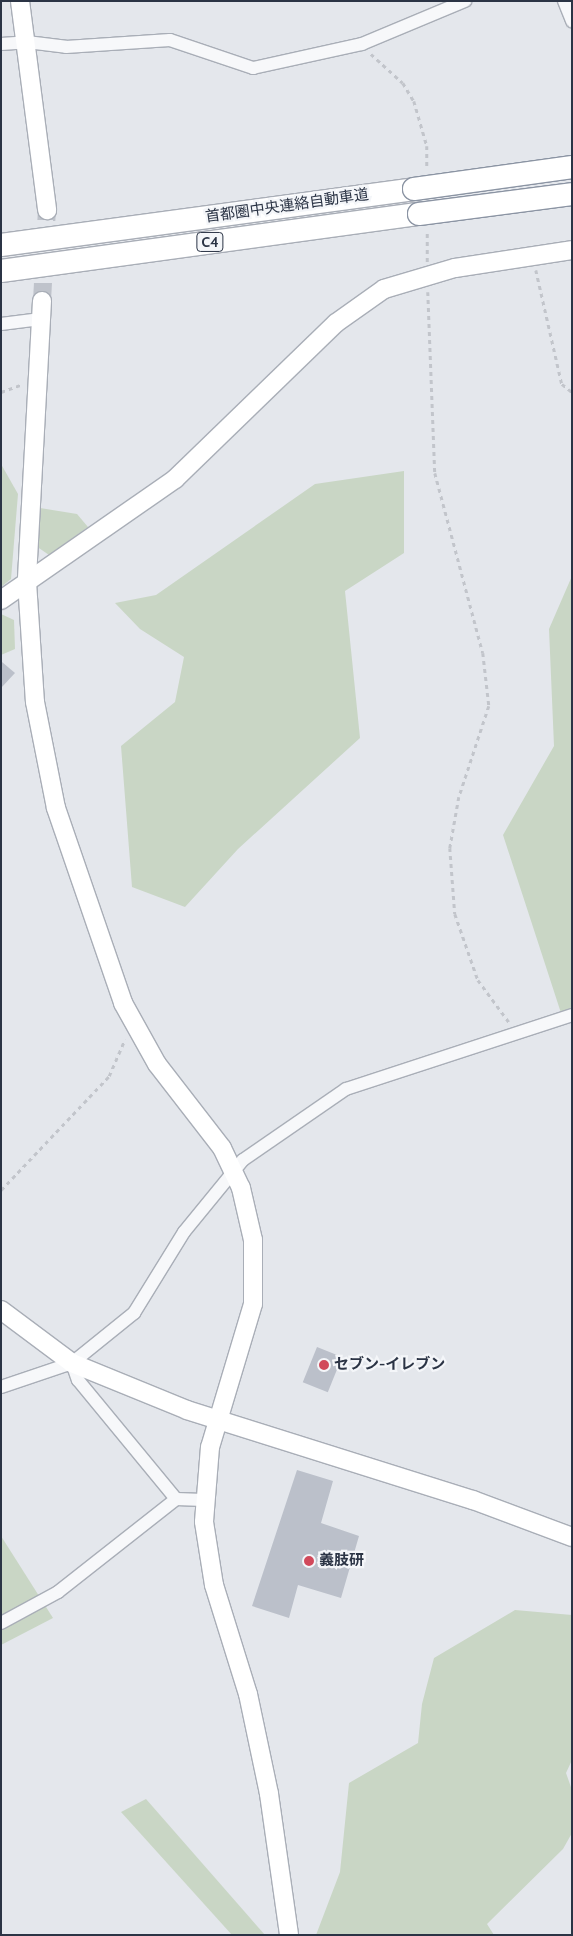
<!DOCTYPE html>
<html>
<head>
<meta charset="utf-8">
<style>
	body { margin:0 }
	#map { position:relative; width:573px; height:1936px; overflow:hidden; background:#e4e7ec; font-family:Cabin,"Noto Sans JP",sans-serif }
	div>[style] { position:absolute }
	[style*='--x'] { left:calc(var(--x)*1px); top:calc(var(--y)*1px); width:calc(var(--w)*1px); rotate:calc(var(--a)*1deg) }
	.green>* { inset:0; background:#c9d6c5 }
	.building>* { inset:0; background:#bbc0ca; transform-origin:0 0 }
	.secondary-tunnel>* { height:18px; margin-top:-9px; transform-origin:0; background:repeating-linear-gradient(90deg,#bfc3cb 0 18px,transparent 0 27px) }
	.path>* { height:2.5px; margin-top:-1.25px; transform-origin:0; background:repeating-linear-gradient(90deg,#c2c5cb 0 4px,transparent 0 8px) }
	.roads { filter:drop-shadow(1px 0 #a9aeb7) drop-shadow(-1px 0 #a9aeb7) drop-shadow(0 1px #a9aeb7) drop-shadow(0 -1px #a9aeb7) }
	.street>* { height:12px; margin:-6px; padding:0 6px; transform-origin:6px; border-radius:6px; background:#f7f8fa }
	.secondary>* { height:18px; margin:-9px; padding:0 9px; transform-origin:9px; border-radius:9px; background:#fff }
	.highway>* { height:22px; margin:-11px; padding:0 11px; transform-origin:11px; border-radius:11px; background:#fff }
	.bridges { filter:drop-shadow(1px 0 #8b94a3) drop-shadow(-1px 0 #8b94a3) drop-shadow(0 1px #8b94a3) drop-shadow(0 -1px #8b94a3) }
	.highway-bridge>* { height:22px; margin:-11px; padding:0 11px; transform-origin:11px; border-radius:11px; background:#fff }
	.dots>* { width:14px; height:14px; translate:-50% -50%; box-sizing:border-box; border:2px solid #f4f6f9; border-radius:50% }
	span { translate:-50% -50%; white-space:nowrap; text-align:center; line-height:1.15; -webkit-text-stroke:4.5px #f4f6f9; paint-order:stroke }
	.shield-label span { padding:1px 4px; background:#f4f6f9; border:1px solid; border-radius:4px; -webkit-text-stroke-width:0 }
	.shield-label { font-size:14px; color:#2b3445; font-weight:700 }
	.street-label { font-size:15px; color:#2b3445 }
	.poi-label { font-size:15px; color:#2b3445; font-weight:700 }
	.left { translate:0 -50%; text-align:left }
	.frame { position:absolute; inset:0; border:2px solid #2b3445; pointer-events:none }
</style>
</head>
<body>
<div id="map">
	<div class="green">
		<div style="clip-path:polygon(1px 464px,18px 494px,11px 579px,1px 587px)"></div>
		<div style="clip-path:polygon(404px 471px,404px 553px,345px 591px,360px 738px,238px 849px,185px 907px,132px 887px,121px 746px,175px 702px,184px 657px,140px 629px,115px 603px,156px 595px,315px 484px)"></div>
		<div style="clip-path:polygon(40px 508px,77px 514px,88px 527px,49px 555px,36px 546px)"></div>
		<div style="clip-path:polygon(572px 576px,572px 1007px,561px 1013px,503px 835px,554px 746px,549px 629px)"></div>
		<div style="clip-path:polygon(1px 614px,14px 620px,15px 649px,1px 655px)"></div>
		<div style="clip-path:polygon(1px 1536px,53px 1618px,1px 1645px)"></div>
		<div style="clip-path:polygon(515px 1610px,572px 1615px,572px 1760px,566px 1773px,572px 1790px,572px 1833px,563px 1849px,487px 1924px,494px 1935px,316px 1935px,340px 1872px,349px 1783px,418px 1743px,422px 1704px,434px 1658px)"></div>
		<div style="clip-path:polygon(146px 1799px,265px 1935px,232px 1935px,121px 1812px)"></div>
	</div>
	<div class="building">
		<div style="clip-path:polygon(2px 662px,15px 673px,1px 688px,1px 663px)"></div>
		<div style="left:317px;top:1347px;width:27px;height:38px;rotate:22deg"></div>
		<div style="clip-path:polygon(297px 1470px,333px 1481px,321px 1523px,359px 1536px,341px 1598px,298px 1585px,289px 1618px,252px 1606px)"></div>
	</div>
	<div class="secondary-tunnel">
		<div style="--x:42;--y:301;--w:91;--a:-86.9"></div>
	</div>
	<div class="path">
		<div style="--x:371;--y:54;--w:43;--a:42.2"></div>
		<div style="--x:403;--y:83;--w:21;--a:59"></div>
		<div style="--x:414;--y:101;--w:47;--a:73.9"></div>
		<div style="--x:427;--y:146;--w:23;--a:90"></div>
		<div style="--x:427;--y:262;--w:32;--a:-90"></div>
		<div style="--x:536;--y:270;--w:117;--a:77.2"></div>
		<div style="--x:562;--y:384;--w:13;--a:39"></div>
		<div style="--x:428;--y:292;--w:181;--a:87.8"></div>
		<div style="--x:435;--y:473;--w:186;--a:75.1"></div>
		<div style="--x:483;--y:653;--w:53;--a:83.5"></div>
		<div style="--x:489;--y:706;--w:96;--a:108.2"></div>
		<div style="--x:459;--y:797;--w:52;--a:100"></div>
		<div style="--x:450;--y:848;--w:66;--a:85.7"></div>
		<div style="--x:455;--y:914;--w:70;--a:70.8"></div>
		<div style="--x:478;--y:980;--w:52;--a:53.6"></div>
		<div style="--x:1;--y:392;--w:23;--a:-20"></div>
		<div style="--x:1;--y:1190;--w:157;--a:-46.5"></div>
		<div style="--x:109;--y:1076;--w:40;--a:-66.6"></div>
	</div>
	<div class="roads">
		<div class="street">
			<div style="--x:564;--y:1;--w:22;--a:68"></div>
			<div style="--x:1;--y:44;--w:26;--a:-4"></div>
			<div style="--x:27;--y:42;--w:39;--a:7"></div>
			<div style="--x:66;--y:47;--w:104;--a:-3.9"></div>
			<div style="--x:170;--y:40;--w:88;--a:18.6"></div>
			<div style="--x:253;--y:68;--w:112;--a:-12.4"></div>
			<div style="--x:362;--y:44;--w:112;--a:-22.7"></div>
			<div style="--x:1;--y:324;--w:40;--a:-7.1"></div>
			<div style="--x:72;--y:1363;--w:18;--a:71"></div>
			<div style="--x:78;--y:1380;--w:154;--a:50.5"></div>
			<div style="--x:1;--y:1387;--w:75;--a:-18.7"></div>
			<div style="--x:72;--y:1363;--w:80;--a:-38.9"></div>
			<div style="--x:134;--y:1313;--w:95;--a:-58.3"></div>
			<div style="--x:184;--y:1232;--w:93;--a:-50.7"></div>
			<div style="--x:243;--y:1160;--w:125;--a:-34.6"></div>
			<div style="--x:346;--y:1089;--w:238;--a:-18.1"></div>
			<div style="--x:1;--y:1623;--w:65;--a:-28.5"></div>
			<div style="--x:58;--y:1592;--w:150;--a:-38.2"></div>
			<div style="--x:176;--y:1499;--w:28;--a:2"></div>
		</div>
		<div class="secondary">
			<div style="--x:20;--y:1;--w:211;--a:82.6"></div>
			<div style="--x:42;--y:301;--w:281;--a:93.1"></div>
			<div style="--x:27;--y:582;--w:120;--a:86.2"></div>
			<div style="--x:35;--y:702;--w:108;--a:78.8"></div>
			<div style="--x:56;--y:808;--w:206;--a:71"></div>
			<div style="--x:123;--y:1003;--w:70;--a:60.9"></div>
			<div style="--x:157;--y:1064;--w:106;--a:52.3"></div>
			<div style="--x:222;--y:1148;--w:44;--a:64.6"></div>
			<div style="--x:241;--y:1188;--w:53;--a:77"></div>
			<div style="--x:253;--y:1240;--w:64;--a:90"></div>
			<div style="--x:253;--y:1304;--w:149;--a:106.7"></div>
			<div style="--x:210;--y:1447;--w:75;--a:94.6"></div>
			<div style="--x:204;--y:1522;--w:64;--a:81"></div>
			<div style="--x:214;--y:1585;--w:114;--a:72.7"></div>
			<div style="--x:248;--y:1694;--w:102;--a:78.1"></div>
			<div style="--x:269;--y:1794;--w:142;--a:81.9"></div>
			<div style="--x:1;--y:600;--w:212;--a:-34.8"></div>
			<div style="--x:175;--y:479;--w:224;--a:-44.1"></div>
			<div style="--x:336;--y:323;--w:59;--a:-35.3"></div>
			<div style="--x:384;--y:289;--w:74;--a:-16.5"></div>
			<div style="--x:455;--y:268;--w:118;--a:-8.7"></div>
			<div style="--x:1;--y:1310;--w:89;--a:36.7"></div>
			<div style="--x:72;--y:1363;--w:124;--a:22.2"></div>
			<div style="--x:187;--y:1410;--w:300;--a:17.5"></div>
			<div style="--x:473;--y:1500;--w:106;--a:20.5"></div>
		</div>
		<div class="highway">
			<div style="--x:1;--y:245;--w:417;--a:-7.7"></div>
			<div style="--x:1;--y:271;--w:422;--a:-7.8"></div>
		</div>
	</div>
	<div class="bridges">
		<div class="highway-bridge">
			<div style="--x:414;--y:189;--w:160;--a:-7.9"></div>
			<div style="--x:419;--y:214;--w:154;--a:-7.4"></div>
		</div>
	</div>
	<div class="dots">
		<div style="left:324px;top:1365px;background:#d1495b"></div>
		<div style="left:309px;top:1561px;background:#d1495b"></div>
	</div>
	<div class="shield-label">
		<span style="left:210px;top:242px">C4</span>
	</div>
	<div class="street-label">
		<span style="left:287px;top:206px;rotate:-8deg">首都圏中央連絡自動車道</span>
	</div>
	<div class="poi-label">
		<span class="left" style="left:334px;top:1365px">セブン-イレブン</span>
		<span class="left" style="left:319px;top:1561px">義肢研</span>
	</div>
	<div class="frame"></div>
</div>
</body>
</html>
